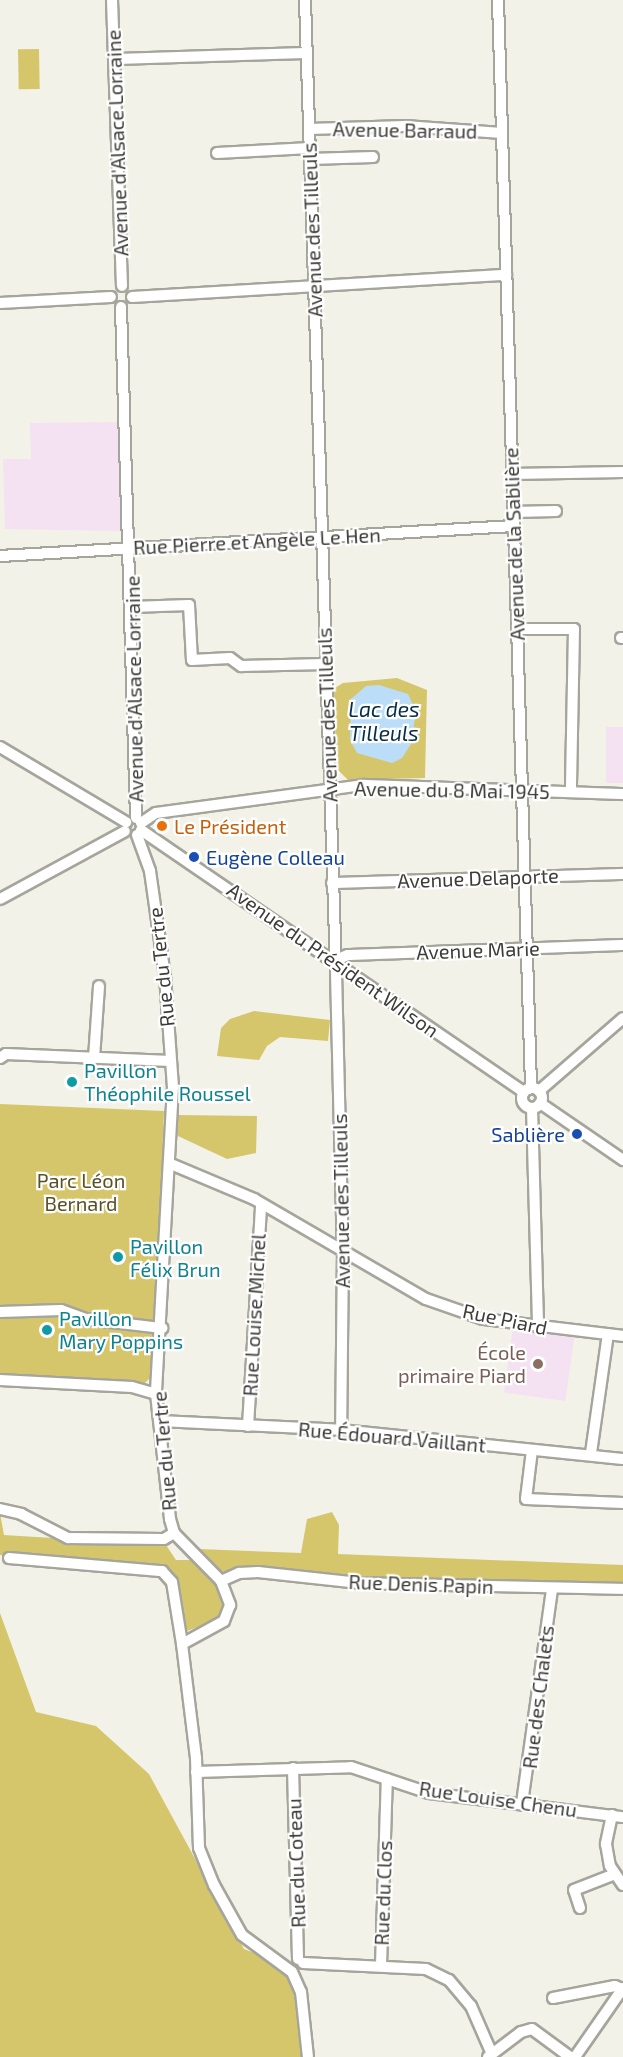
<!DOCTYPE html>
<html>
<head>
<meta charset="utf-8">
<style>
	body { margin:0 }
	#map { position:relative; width:623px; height:2057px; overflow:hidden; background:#f3f2e8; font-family:"Exo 2",sans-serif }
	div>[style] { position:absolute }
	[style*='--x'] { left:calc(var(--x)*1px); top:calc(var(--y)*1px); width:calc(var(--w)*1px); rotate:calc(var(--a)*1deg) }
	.education>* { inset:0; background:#f4e1f1; transform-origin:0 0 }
	.green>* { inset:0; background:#d6c66b; transform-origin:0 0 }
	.water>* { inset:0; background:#bcddf8 }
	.roads { filter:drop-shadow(2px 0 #a6a59c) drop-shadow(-2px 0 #a6a59c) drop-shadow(0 2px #a6a59c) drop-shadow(0 -2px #a6a59c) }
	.minor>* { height:10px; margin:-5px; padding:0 5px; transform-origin:5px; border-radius:5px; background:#fff }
	.minor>.ring { margin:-5px; padding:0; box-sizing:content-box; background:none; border:10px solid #fff; border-radius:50% }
	.dots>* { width:16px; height:16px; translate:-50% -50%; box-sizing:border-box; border:3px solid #fff; border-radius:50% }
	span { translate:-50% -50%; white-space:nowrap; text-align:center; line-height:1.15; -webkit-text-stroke:4.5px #fff; paint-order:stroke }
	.street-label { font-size:20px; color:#3d3c38 }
	.food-label { font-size:20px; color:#c56008 }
	.left { translate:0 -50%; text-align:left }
	.transit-label { font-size:20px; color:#164399 }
	.right { translate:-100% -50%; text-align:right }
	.culture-label { font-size:20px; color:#0d838f }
	.park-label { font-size:20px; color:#585126 }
	.education-label { font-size:20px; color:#785e54 }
	.water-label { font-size:21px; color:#062d46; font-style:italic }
</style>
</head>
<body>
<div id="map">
	<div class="education">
		<div style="clip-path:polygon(122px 422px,125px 531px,5px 529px,3px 459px,31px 459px,30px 423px)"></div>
		<div style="left:606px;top:727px;width:17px;height:56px"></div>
		<div style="left:513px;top:1328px;width:62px;height:65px;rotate:8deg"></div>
	</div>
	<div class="green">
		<div style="left:39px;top:49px;width:40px;height:21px;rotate:89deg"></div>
		<div style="clip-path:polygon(397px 678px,427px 690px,425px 778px,348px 780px,337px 769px,333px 689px,343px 683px)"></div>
		<div style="clip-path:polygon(254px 1011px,330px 1020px,328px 1041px,280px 1037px,267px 1046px,259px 1060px,217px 1056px,221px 1028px,230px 1019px)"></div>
		<div style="clip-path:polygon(0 1104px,164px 1111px,154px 1374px,145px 1383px,0 1375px)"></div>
		<div style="clip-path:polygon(178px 1115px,257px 1116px,256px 1153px,227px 1159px,178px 1136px)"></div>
		<div style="clip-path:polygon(332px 1512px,339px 1525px,338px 1554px,623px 1565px,623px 1583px,360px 1578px,249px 1568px,222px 1572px,199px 1549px,301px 1553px,307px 1519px)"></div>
		<div style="clip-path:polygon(0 1513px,4px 1535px,166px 1545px,176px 1560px,195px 1560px,224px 1590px,226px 1604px,221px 1618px,187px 1631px,182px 1629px,172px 1571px,0 1555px)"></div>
		<div style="clip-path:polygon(0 1613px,36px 1712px,96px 1726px,149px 1774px,244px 1949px,276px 1961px,302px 1997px,302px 2057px,0 2057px)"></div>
	</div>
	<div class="water">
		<div style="clip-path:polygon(379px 685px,408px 694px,416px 711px,411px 744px,402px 758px,392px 763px,357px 753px,350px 740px,351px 699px,366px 686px)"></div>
	</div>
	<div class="roads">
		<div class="minor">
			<div style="--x:112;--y:0;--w:286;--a:88"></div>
			<div style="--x:305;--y:0;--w:972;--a:88.17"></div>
			<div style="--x:336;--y:972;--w:278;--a:88.6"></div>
			<div style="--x:343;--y:1250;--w:180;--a:90.6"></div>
			<div style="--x:498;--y:0;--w:1089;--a:88.26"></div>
			<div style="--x:114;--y:59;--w:193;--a:-1.8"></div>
			<div style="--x:309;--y:129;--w:96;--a:-1.8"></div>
			<div style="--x:405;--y:126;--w:97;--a:4.1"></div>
			<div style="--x:217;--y:153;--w:93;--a:-3.1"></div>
			<div style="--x:310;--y:159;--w:63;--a:-1.8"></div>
			<div style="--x:132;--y:297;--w:375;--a:-3.4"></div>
			<div style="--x:0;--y:303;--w:111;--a:-3.1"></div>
			<div style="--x:121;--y:307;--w:511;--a:88.32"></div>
			<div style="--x:512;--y:474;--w:111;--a:-1"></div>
			<div style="--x:513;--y:512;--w:43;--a:-1.3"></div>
			<div style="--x:0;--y:556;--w:515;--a:-3.34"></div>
			<div style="--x:131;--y:607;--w:58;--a:-2"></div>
			<div style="--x:189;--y:605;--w:55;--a:86.9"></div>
			<div style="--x:192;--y:660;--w:38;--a:-3"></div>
			<div style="--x:230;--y:658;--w:14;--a:36"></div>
			<div style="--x:241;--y:666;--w:84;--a:-1.4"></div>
			<div style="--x:517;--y:629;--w:57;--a:0"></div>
			<div style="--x:574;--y:629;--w:163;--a:91.1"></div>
			<div style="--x:621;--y:638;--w:2;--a:0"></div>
			<div style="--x:0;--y:747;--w:147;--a:30.8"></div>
			<div style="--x:141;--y:823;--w:18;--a:-34"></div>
			<div style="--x:156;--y:813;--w:210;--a:-7.7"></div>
			<div style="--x:364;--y:785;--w:259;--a:2"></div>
			<div style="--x:141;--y:830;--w:464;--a:34.4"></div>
			<div style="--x:137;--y:835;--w:38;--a:70"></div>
			<div style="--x:150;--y:871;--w:106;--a:81.9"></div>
			<div style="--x:165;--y:976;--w:111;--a:85.9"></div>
			<div style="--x:173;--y:1087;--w:307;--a:93.2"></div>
			<div style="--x:156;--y:1394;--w:126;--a:83.6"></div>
			<div style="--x:170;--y:1519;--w:15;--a:74"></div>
			<div style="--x:174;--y:1533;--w:67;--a:45.6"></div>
			<div style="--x:221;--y:1581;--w:26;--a:69"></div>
			<div style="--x:230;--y:1605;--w:17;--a:111"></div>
			<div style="--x:224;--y:1621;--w:48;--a:151.3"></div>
			<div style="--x:182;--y:1644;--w:115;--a:83"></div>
			<div style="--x:196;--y:1758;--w:90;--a:88.1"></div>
			<div style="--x:199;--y:1848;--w:40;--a:68"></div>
			<div style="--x:214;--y:1885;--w:57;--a:60.8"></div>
			<div style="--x:242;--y:1935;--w:62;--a:36.5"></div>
			<div style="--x:292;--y:1972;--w:22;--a:66"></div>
			<div style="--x:301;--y:1992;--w:65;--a:83.9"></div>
			<div style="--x:332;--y:883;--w:291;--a:-1.8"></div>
			<div style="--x:0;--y:899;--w:142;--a:-28.5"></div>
			<div style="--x:333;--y:961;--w:16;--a:-22"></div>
			<div style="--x:348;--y:955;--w:275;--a:-2.1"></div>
			<div style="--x:0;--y:1058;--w:7;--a:-34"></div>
			<div style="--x:6;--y:1054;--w:165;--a:2.4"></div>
			<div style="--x:94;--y:1058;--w:72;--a:-86"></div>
			<div class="ring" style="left:522px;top:1088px;width:10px;height:10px"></div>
			<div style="--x:539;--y:1091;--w:111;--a:-41"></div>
			<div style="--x:540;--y:1103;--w:101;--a:34.5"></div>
			<div style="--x:532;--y:1108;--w:219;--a:88.4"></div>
			<div style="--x:171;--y:1164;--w:90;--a:22.9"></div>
			<div style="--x:254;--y:1199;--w:199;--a:30.2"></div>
			<div style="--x:426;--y:1299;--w:60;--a:19.3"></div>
			<div style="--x:483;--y:1319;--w:141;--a:6.9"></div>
			<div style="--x:0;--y:1312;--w:61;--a:-1.9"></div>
			<div style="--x:61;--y:1310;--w:27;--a:20"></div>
			<div style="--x:86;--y:1319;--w:77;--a:6.8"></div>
			<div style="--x:0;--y:1380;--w:132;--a:3"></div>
			<div style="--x:132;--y:1387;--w:25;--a:16"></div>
			<div style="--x:160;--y:1421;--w:181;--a:2.8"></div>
			<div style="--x:341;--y:1430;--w:283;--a:5.9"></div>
			<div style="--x:248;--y:1426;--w:222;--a:-86.6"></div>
			<div style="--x:532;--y:1450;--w:49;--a:97"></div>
			<div style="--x:526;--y:1499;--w:97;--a:2.4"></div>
			<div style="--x:591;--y:1453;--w:120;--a:-81.9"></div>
			<div style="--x:0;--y:1509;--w:22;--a:13"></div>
			<div style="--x:21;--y:1514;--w:53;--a:27.1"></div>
			<div style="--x:68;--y:1538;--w:96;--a:0.6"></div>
			<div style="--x:164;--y:1539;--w:12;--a:-31"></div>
			<div style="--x:9;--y:1558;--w:154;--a:4.9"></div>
			<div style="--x:162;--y:1571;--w:15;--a:48"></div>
			<div style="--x:172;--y:1582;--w:63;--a:80.8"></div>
			<div style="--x:221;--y:1581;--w:20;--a:-24"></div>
			<div style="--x:239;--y:1573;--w:19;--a:-3"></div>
			<div style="--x:258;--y:1572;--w:102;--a:6.2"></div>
			<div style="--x:359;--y:1583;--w:264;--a:1.3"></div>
			<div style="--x:293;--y:1768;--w:191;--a:88.5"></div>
			<div style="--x:196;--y:1772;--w:155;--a:-1.8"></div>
			<div style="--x:351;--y:1767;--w:82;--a:18.4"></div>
			<div style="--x:429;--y:1793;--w:195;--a:7.1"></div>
			<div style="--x:522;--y:1803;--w:215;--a:-82"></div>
			<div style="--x:612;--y:1815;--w:30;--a:102"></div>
			<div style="--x:606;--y:1844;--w:22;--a:80"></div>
			<div style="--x:610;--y:1866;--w:23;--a:56"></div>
			<div style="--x:580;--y:1908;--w:19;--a:-108"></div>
			<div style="--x:574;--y:1890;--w:44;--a:-21.3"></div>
			<div style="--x:303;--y:1963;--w:123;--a:2.8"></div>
			<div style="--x:426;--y:1969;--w:25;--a:26"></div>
			<div style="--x:449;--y:1980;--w:34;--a:50"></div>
			<div style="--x:471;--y:2006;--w:52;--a:66.4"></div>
			<div style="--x:381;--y:1965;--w:186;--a:-88.2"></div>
			<div style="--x:553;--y:1998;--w:63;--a:-11"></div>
			<div style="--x:615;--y:1986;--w:8;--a:23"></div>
			<div style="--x:488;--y:2057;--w:41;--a:-37.1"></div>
			<div style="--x:521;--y:2032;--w:11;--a:-15"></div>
			<div style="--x:532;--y:2029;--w:47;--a:36.4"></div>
			<div style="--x:575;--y:2057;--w:84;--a:-55.2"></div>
		</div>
	</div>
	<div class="dots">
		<div style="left:162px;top:826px;background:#e8710a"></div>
		<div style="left:194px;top:857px;background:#1a4fb4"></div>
		<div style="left:72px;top:1082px;background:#0f9aa8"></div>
		<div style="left:577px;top:1134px;background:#1a4fb4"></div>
		<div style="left:118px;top:1257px;background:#0f9aa8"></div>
		<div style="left:47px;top:1330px;background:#0f9aa8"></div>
		<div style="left:538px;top:1364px;background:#8d6e63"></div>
	</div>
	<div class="street-label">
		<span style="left:405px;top:130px;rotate:1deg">Avenue Barraud</span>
		<span style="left:117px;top:143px;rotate:-92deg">Avenue d'Alsace Lorraine</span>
		<span style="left:312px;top:230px;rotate:-92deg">Avenue des Tilleuls</span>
		<span style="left:257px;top:541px;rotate:-3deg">Rue Pierre et Angèle Le Hen</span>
		<span style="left:514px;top:544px;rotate:-92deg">Avenue de la Sablière</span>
		<span style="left:134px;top:689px;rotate:-91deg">Avenue d'Alsace Lorraine</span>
		<span style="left:327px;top:715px;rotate:-92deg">Avenue des Tilleuls</span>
		<span style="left:452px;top:790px;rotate:1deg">Avenue du 8 Mai 1945</span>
		<span style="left:478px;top:878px;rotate:-2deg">Avenue Delaporte</span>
		<span style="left:478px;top:950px;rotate:-2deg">Avenue Marie</span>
		<span style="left:333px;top:960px;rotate:35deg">Avenue du Président Wilson</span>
		<span style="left:161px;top:967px;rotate:-96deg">Rue du Tertre</span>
		<span style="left:341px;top:1201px;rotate:-91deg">Avenue des Tilleuls</span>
		<span style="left:254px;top:1315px;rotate:-87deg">Rue Louise Michel</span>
		<span style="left:505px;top:1319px;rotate:12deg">Rue Piard</span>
		<span style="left:392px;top:1437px;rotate:5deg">Rue Édouard Vaillant</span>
		<span style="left:164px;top:1451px;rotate:-95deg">Rue du Tertre</span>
		<span style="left:421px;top:1584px;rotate:2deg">Rue Denis Papin</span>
		<span style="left:538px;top:1697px;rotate:-83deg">Rue des Chalets</span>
		<span style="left:498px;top:1799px;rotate:8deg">Rue Louise Chenu</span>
		<span style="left:296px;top:1863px;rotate:-92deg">Rue du Coteau</span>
		<span style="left:383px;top:1893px;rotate:-88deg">Rue du Clos</span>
	</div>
	<div class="food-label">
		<span class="left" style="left:174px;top:826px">Le Président</span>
	</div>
	<div class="transit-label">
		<span class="left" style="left:206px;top:857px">Eugène Colleau</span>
		<span class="right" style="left:565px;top:1134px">Sablière</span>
	</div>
	<div class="culture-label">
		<span class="left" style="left:84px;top:1082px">Pavillon<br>Théophile Roussel</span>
		<span class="left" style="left:130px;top:1258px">Pavillon<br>Félix Brun</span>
		<span class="left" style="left:59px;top:1330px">Pavillon<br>Mary Poppins</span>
	</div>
	<div class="park-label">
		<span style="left:81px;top:1192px">Parc Léon<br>Bernard</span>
	</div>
	<div class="education-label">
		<span class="right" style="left:526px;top:1364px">École<br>primaire Piard</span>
	</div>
	<div class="water-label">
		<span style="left:384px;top:721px">Lac des<br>Tilleuls</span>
	</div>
</div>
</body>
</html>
